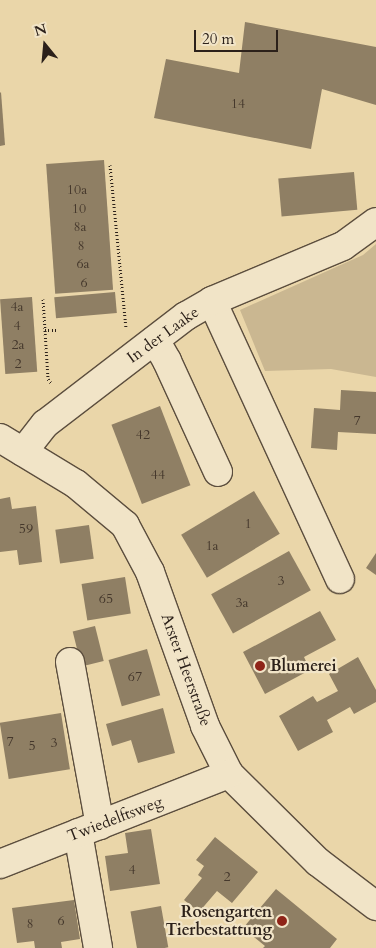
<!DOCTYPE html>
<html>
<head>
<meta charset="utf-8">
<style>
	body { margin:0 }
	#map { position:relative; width:376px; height:948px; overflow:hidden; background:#ead6a9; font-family:Cardo,serif }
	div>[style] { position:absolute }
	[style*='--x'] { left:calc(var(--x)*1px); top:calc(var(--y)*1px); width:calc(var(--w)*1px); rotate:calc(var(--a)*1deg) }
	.green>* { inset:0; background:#cab791 }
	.building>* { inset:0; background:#8f7f64; transform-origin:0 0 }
	.path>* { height:3px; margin-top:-1.5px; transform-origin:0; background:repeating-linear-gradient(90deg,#2c211a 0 1px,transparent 0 3.5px) }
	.roads { filter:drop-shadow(1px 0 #5c4e3e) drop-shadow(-1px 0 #5c4e3e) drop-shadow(0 1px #5c4e3e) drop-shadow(0 -1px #5c4e3e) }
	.minor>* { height:28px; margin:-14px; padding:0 14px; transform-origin:14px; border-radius:14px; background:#f1e4c7 }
	.dots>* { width:14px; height:14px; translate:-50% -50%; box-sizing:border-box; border:2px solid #f1e4c7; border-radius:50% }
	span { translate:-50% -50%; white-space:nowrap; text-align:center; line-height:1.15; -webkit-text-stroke:4.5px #f1e4c7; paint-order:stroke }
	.number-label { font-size:14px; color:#45382c }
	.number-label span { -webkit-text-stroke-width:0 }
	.street-label { font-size:16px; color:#2c211a }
	.poi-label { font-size:16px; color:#2c211a; font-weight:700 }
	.left { translate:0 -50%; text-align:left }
	.right { translate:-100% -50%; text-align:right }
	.north { position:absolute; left:20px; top:20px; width:50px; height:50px; -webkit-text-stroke:4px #f1e4c7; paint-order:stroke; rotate:343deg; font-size:14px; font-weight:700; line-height:20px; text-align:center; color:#2c211a }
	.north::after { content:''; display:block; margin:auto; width:18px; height:22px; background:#2c211a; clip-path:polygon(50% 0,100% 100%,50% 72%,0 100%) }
	.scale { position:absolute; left:194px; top:30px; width:84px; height:22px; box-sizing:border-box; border:2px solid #2c211a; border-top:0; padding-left:6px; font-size:15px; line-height:18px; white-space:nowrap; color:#2c211a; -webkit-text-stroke:4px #f1e4c7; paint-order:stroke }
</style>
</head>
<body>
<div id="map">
	<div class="green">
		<div style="clip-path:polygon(376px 244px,376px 377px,331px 369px,265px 371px,240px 310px,363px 255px)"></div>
	</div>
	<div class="building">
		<div style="clip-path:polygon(245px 22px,376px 47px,376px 105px,322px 89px,311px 149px,154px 118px,166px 59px,239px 73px)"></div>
		<div style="clip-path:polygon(1px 92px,5px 145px,0 146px,0 93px)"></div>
		<div style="left:104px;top:160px;width:130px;height:58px;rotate:86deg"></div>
		<div style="left:354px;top:172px;width:38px;height:76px;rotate:85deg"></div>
		<div style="left:115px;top:292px;width:21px;height:61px;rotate:85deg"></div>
		<div style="left:32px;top:297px;width:75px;height:32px;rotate:86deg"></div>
		<div style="clip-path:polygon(341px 390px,376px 392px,376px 434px,338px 432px,337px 450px,311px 448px,314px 408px,340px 410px)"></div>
		<div style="left:160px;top:406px;width:85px;height:52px;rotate:69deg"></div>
		<div style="left:254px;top:491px;width:50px;height:85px;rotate:59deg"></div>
		<div style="clip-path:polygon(10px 497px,12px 509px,36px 506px,42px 562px,19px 565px,17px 550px,0 552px,0 499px)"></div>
		<div style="left:89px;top:525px;width:34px;height:34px;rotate:82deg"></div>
		<div style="left:289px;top:551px;width:45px;height:89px;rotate:61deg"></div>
		<div style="clip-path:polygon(376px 553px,376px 575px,366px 568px)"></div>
		<div style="left:125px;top:577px;width:37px;height:44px;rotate:81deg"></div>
		<div style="clip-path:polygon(320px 611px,336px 640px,304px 657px,310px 670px,265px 694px,243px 652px)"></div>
		<div style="left:95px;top:626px;width:36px;height:23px;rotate:76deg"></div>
		<div style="left:147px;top:649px;width:48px;height:40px;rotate:74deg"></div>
		<div style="clip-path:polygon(358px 657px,376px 690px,376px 702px,354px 714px,350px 707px,327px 720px,333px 732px,298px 751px,279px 716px,313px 696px,317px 702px,338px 691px,329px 674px)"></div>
		<div style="clip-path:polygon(163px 708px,175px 753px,138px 763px,131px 740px,112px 746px,106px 724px)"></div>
		<div style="left:61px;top:713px;width:57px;height:62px;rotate:81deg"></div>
		<div style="clip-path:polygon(151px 829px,160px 884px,110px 891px,105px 856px,128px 853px,125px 833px)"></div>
		<div style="clip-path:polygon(215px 837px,258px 872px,232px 903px,217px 891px,199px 912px,184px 900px,202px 878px,198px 875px,204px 866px,196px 860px)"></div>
		<div style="clip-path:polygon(276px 889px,337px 939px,330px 948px,263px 948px,265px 946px,243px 928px)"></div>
		<div style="clip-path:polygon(74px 900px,80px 939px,61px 942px,62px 948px,35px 948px,34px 941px,17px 943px,12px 908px)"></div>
		<div style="left:161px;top:906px;width:42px;height:31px;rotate:80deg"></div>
	</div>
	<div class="path">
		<div style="--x:110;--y:165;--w:164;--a:84.4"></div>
		<div style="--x:43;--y:299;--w:80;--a:86.4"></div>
		<div style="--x:48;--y:379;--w:6;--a:51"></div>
		<div style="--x:45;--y:330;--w:12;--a:0"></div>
	</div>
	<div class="roads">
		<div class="minor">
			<div style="--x:212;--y:301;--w:306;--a:65.3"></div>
			<div style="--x:155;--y:340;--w:24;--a:60"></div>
			<div style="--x:167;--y:361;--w:122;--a:65.3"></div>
			<div style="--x:0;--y:438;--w:89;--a:31.2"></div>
			<div style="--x:76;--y:484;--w:64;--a:39.9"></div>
			<div style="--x:125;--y:525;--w:53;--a:62"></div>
			<div style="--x:150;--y:572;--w:164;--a:70.3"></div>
			<div style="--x:205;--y:726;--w:54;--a:63.4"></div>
			<div style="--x:229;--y:774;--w:125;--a:44.7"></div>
			<div style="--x:318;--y:862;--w:73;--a:37.2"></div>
			<div style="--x:23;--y:452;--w:36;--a:-52"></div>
			<div style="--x:45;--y:424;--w:178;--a:-37.5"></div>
			<div style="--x:186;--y:316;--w:30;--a:-30"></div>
			<div style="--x:212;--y:301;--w:142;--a:-22.8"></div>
			<div style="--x:343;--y:246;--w:41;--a:-36"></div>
			<div style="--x:70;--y:662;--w:166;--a:79.6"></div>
			<div style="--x:78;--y:833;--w:117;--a:80.1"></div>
			<div style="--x:0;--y:864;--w:246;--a:-21.5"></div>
		</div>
	</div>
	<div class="dots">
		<div style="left:260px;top:666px;background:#8f2418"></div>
		<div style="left:282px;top:921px;background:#8f2418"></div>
	</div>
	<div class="number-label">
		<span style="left:238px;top:104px">14</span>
		<span style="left:77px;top:190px">10a</span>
		<span style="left:79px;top:209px">10</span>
		<span style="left:80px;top:227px">8a</span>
		<span style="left:81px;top:246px">8</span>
		<span style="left:83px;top:264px">6a</span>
		<span style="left:84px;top:283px">6</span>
		<span style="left:17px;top:307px">4a</span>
		<span style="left:17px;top:326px">4</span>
		<span style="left:18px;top:345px">2a</span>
		<span style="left:18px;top:364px">2</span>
		<span style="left:357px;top:421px">7</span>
		<span style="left:143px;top:435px">42</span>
		<span style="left:158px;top:475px">44</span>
		<span style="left:248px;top:524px">1</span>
		<span style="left:26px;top:529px">59</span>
		<span style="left:212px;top:546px">1a</span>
		<span style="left:281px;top:581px">3</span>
		<span style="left:106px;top:599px">65</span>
		<span style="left:242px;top:603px">3a</span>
		<span style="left:135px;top:677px">67</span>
		<span style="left:10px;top:742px">7</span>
		<span style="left:54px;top:743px">3</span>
		<span style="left:32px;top:746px">5</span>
		<span style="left:132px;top:870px">4</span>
		<span style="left:227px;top:877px">2</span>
		<span style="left:61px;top:921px">6</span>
		<span style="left:30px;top:924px">8</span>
	</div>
	<div class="street-label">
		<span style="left:163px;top:335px;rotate:-36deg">In der Laake</span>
		<span style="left:186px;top:670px;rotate:70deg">Arster Heerstraße</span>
		<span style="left:115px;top:819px;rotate:-21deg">Twiedelftsweg</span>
	</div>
	<div class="poi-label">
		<span class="left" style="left:270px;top:666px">Blumerei</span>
		<span class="right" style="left:272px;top:921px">Rosengarten<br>Tierbestattung</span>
	</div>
	<div class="north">N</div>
	<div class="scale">20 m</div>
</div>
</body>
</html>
